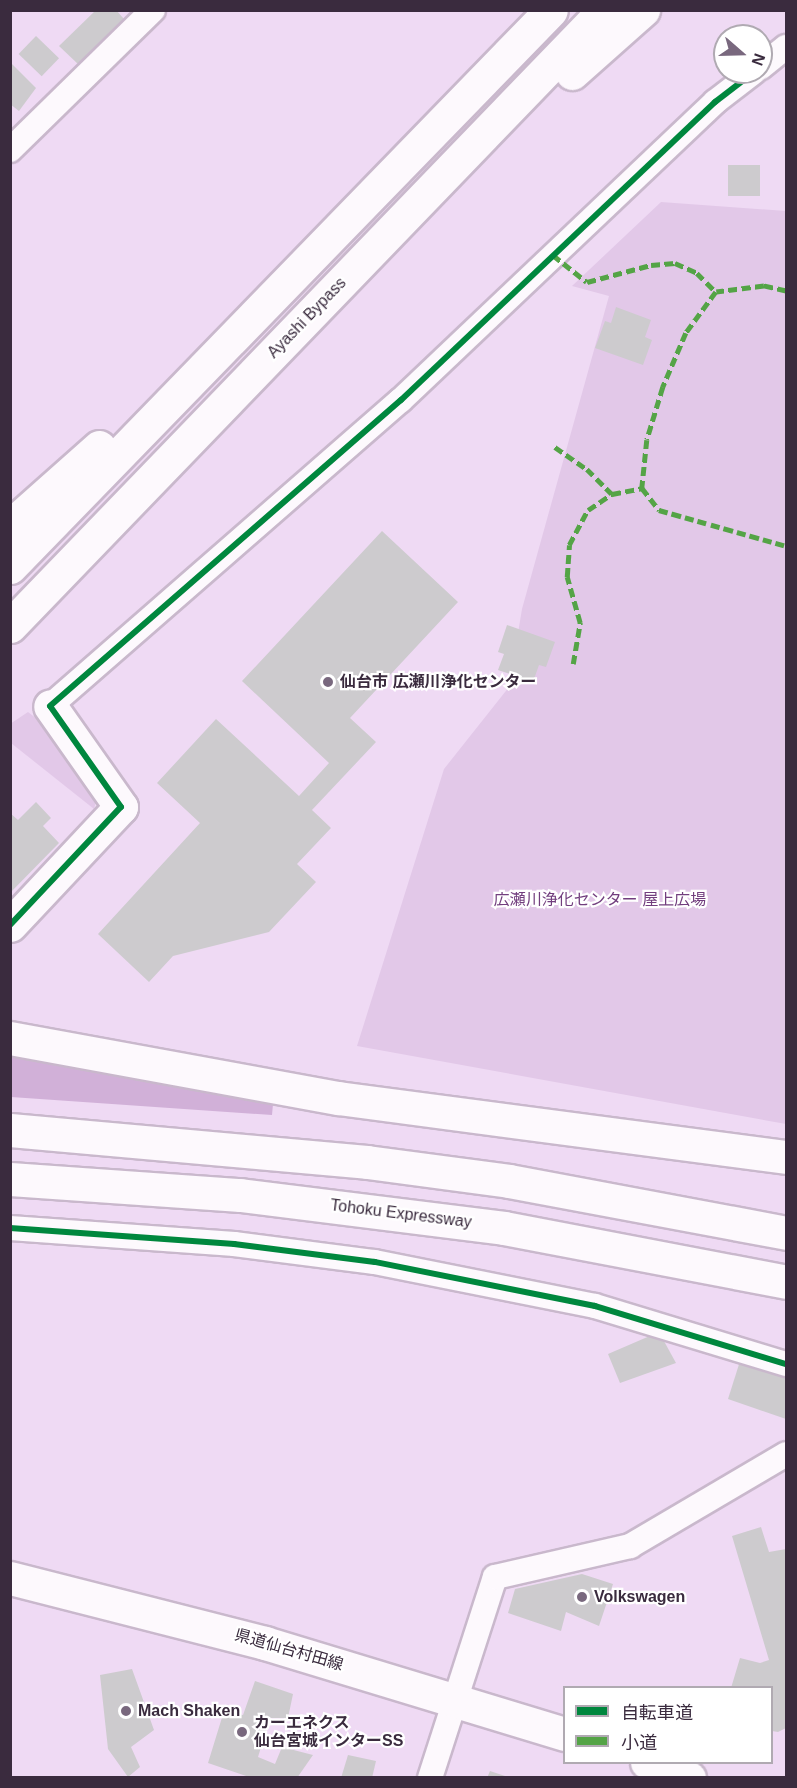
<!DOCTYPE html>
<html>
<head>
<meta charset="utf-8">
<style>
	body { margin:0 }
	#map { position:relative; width:797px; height:1788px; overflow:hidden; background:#efdaf4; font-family:Helvetica,"Noto Sans JP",sans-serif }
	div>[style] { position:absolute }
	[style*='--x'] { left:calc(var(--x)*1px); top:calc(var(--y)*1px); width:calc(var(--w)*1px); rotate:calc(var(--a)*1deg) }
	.green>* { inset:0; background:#e2c8e8 }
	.forest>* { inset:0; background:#d1b0d8 }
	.building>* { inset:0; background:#cdcbce; transform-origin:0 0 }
	.roads { filter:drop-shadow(2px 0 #c9b8cc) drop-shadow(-2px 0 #c9b8cc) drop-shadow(0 2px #c9b8cc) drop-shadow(0 -2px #c9b8cc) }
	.street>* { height:24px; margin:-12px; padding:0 12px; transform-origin:12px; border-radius:12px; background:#fdf9fd }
	.secondary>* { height:33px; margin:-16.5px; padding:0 16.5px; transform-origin:16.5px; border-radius:16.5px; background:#fdf9fd }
	.primary>* { height:33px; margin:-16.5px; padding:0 16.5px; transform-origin:16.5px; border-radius:16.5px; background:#fdf9fd }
	.highway>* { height:33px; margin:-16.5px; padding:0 16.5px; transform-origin:16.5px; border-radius:16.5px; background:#fdf9fd }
	.quiet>* { height:4.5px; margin-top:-2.25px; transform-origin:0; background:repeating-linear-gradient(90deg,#54a446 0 9px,transparent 0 13.5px) }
	.cycleway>* { height:6px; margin:-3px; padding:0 3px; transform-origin:3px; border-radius:3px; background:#00873e }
	.dots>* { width:16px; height:16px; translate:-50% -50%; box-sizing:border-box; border:3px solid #fff; border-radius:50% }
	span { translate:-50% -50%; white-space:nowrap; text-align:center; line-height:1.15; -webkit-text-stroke:4.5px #fff; paint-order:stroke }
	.street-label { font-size:16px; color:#3a2b3e }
	.poi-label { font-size:16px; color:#3a2b3e; font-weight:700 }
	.left { translate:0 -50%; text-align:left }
	.park-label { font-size:16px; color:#723e7e }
	.frame { position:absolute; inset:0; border:12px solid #3a2b3e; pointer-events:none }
	.legend { position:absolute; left:563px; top:1686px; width:210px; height:78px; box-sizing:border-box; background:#fff; border:2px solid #b0aab2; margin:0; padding:8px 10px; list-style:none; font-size:18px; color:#3a2b3e }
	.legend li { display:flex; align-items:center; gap:12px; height:30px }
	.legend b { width:30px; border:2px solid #b0aab2 }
	.north { position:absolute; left:713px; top:24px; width:60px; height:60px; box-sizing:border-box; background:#fff; border:2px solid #b0aab2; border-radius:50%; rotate:110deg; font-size:16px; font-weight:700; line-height:24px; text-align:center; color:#3a2b3e }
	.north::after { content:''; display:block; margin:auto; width:21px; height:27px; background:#79687e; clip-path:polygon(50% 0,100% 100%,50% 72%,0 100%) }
</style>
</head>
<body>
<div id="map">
	<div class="green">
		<div style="clip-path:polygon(661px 202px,786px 211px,786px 1124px,357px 1046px,444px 769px,509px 687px,522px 609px,609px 296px,572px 286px)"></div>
		<div style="clip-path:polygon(28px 712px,50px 729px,97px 797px,94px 809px,11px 743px,10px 724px)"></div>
	</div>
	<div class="forest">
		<div style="clip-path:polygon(11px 1057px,273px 1104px,272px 1115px,11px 1097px)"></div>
	</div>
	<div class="building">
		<div style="clip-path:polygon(96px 10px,116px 10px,124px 19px,79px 65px,59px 46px)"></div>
		<div style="left:36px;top:36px;width:32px;height:25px;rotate:44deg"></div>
		<div style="clip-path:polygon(12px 64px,36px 88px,19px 111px,10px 104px)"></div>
		<div style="left:728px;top:165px;width:32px;height:31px"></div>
		<div style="clip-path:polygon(616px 307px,651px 320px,645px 337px,652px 340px,643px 365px,595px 348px,605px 321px,611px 323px)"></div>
		<div style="clip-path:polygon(382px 531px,458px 602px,350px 718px,376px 742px,312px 810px,331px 828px,297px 864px,316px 882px,269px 932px,173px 956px,149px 982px,98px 934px,200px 823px,157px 783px,216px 719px,299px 796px,329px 763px,242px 681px)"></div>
		<div style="clip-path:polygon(507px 625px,555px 642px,546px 667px,539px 665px,533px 682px,498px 670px,504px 654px,498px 652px)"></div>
		<div style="clip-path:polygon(36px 802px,51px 818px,43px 826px,59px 843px,10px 893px,10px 813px,18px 820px)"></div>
		<div style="clip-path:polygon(659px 1332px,676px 1363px,620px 1383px,608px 1354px)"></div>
		<div style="clip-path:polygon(741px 1358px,786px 1375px,786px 1419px,728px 1399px)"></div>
		<div style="clip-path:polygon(761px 1527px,769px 1552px,786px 1549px,786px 1728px,778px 1732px,772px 1731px,772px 1688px,731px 1688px,740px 1658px,760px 1663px,769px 1660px,732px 1536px)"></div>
		<div style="clip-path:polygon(582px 1574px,613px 1584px,599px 1626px,566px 1612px,561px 1631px,508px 1613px,515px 1589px)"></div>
		<div style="clip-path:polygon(132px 1669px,154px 1730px,131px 1747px,140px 1767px,128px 1777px,108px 1749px,100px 1675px)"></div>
		<div style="clip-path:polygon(255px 1681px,293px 1694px,288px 1718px,270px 1718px,258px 1757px,275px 1764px,282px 1747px,313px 1755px,297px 1778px,252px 1778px,208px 1763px,224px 1711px,243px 1715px)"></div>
		<div style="clip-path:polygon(348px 1755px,376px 1761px,372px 1778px,341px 1778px)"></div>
		<div style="clip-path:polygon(490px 1771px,508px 1777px,508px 1778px,487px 1778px)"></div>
	</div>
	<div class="roads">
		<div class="street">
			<div style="--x:761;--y:67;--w:32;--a:-39"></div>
			<div style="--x:10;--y:150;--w:200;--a:-44.4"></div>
			<div style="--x:50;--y:706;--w:466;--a:-41.1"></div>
			<div style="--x:401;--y:400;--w:433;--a:-43.5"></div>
			<div style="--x:715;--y:102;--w:49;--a:-37.6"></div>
			<div style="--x:10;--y:1228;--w:225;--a:4.1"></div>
			<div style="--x:234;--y:1244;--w:142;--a:7.3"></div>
			<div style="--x:375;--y:1262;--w:224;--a:11.3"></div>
			<div style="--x:595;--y:1306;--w:200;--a:16.9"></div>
			<div style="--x:430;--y:1778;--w:211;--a:-72.1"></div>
			<div style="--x:495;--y:1577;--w:139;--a:-12.9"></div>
			<div style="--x:630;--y:1546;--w:181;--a:-30.5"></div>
		</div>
		<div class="secondary">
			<div style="--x:10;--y:925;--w:162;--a:-46.8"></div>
			<div style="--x:121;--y:807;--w:123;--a:-125.1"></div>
			<div style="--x:10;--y:1038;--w:333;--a:10.4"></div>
			<div style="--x:338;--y:1098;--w:452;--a:7.5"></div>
		</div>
		<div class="primary">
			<div style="--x:10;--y:1578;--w:263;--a:14.3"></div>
			<div style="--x:265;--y:1643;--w:313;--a:16.9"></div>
			<div style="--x:647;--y:1762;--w:45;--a:20.9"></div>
		</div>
		<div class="highway">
			<div style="--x:572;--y:73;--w:95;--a:-41.6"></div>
			<div style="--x:10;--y:526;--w:119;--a:-41.6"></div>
			<div style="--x:10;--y:567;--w:776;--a:-45.83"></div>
			<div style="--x:10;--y:626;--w:856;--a:-46.04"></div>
			<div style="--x:10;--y:1130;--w:358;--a:5.1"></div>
			<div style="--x:367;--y:1162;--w:143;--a:7.6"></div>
			<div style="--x:509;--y:1181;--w:282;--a:10.6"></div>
			<div style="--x:10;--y:1179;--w:231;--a:4"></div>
			<div style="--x:240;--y:1195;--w:266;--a:7.1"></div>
			<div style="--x:504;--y:1228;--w:287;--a:10.8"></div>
		</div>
	</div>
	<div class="quiet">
		<div style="--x:553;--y:255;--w:43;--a:38.5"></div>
		<div style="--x:587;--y:282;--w:66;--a:-14.9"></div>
		<div style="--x:651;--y:265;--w:24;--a:-5"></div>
		<div style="--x:675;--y:263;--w:24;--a:24"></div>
		<div style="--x:697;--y:273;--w:27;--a:45"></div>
		<div style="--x:786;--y:291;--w:23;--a:-167"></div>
		<div style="--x:764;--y:286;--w:48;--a:172.9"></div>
		<div style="--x:716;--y:292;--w:51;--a:126.2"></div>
		<div style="--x:686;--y:333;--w:59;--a:113.1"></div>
		<div style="--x:663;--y:387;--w:55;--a:106.8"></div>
		<div style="--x:647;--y:440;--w:48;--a:95.9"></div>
		<div style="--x:642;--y:488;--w:28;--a:52"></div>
		<div style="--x:659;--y:510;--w:132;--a:15.8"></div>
		<div style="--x:555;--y:447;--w:39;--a:35"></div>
		<div style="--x:587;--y:469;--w:35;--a:45"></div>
		<div style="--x:573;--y:664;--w:42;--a:-80.3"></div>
		<div style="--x:580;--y:623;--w:48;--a:-105.8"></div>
		<div style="--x:567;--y:577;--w:32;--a:-86"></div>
		<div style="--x:569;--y:545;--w:40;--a:-62"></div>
		<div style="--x:588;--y:510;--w:29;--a:-34"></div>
		<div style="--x:612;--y:494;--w:31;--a:-11"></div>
	</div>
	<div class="cycleway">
		<div style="--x:10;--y:925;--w:162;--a:-46.8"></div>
		<div style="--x:121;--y:807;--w:123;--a:-125.1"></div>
		<div style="--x:50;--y:706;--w:466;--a:-41.1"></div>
		<div style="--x:401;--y:400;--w:433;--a:-43.5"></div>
		<div style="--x:715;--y:102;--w:49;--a:-37.6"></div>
		<div style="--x:10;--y:1228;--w:225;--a:4.1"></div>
		<div style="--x:234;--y:1244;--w:142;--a:7.3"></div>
		<div style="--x:375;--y:1262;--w:224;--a:11.3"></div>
		<div style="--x:595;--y:1306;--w:200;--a:16.9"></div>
	</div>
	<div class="dots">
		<div style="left:328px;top:682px;background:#79687e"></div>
		<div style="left:582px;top:1597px;background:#79687e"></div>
		<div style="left:126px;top:1711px;background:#79687e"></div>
		<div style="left:242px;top:1732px;background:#79687e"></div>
	</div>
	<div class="street-label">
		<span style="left:307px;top:318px;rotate:-46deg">Ayashi Bypass</span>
		<span style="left:401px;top:1214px;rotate:7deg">Tohoku Expressway</span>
		<span style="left:289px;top:1650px;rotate:16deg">県道仙台村田線</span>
	</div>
	<div class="poi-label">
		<span class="left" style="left:340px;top:682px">仙台市 広瀬川浄化センター</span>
		<span class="left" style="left:594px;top:1597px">Volkswagen</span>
		<span class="left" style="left:138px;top:1711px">Mach Shaken</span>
		<span class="left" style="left:254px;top:1732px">カーエネクス<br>仙台宮城インターSS</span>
	</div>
	<div class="park-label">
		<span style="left:600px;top:900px">広瀬川浄化センター 屋上広場</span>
	</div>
	<div class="frame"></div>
	<ul class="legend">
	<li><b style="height:8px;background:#00873e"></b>自転車道</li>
	<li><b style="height:8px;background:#54a446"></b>小道</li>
	</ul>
	<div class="north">N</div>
</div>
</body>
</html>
